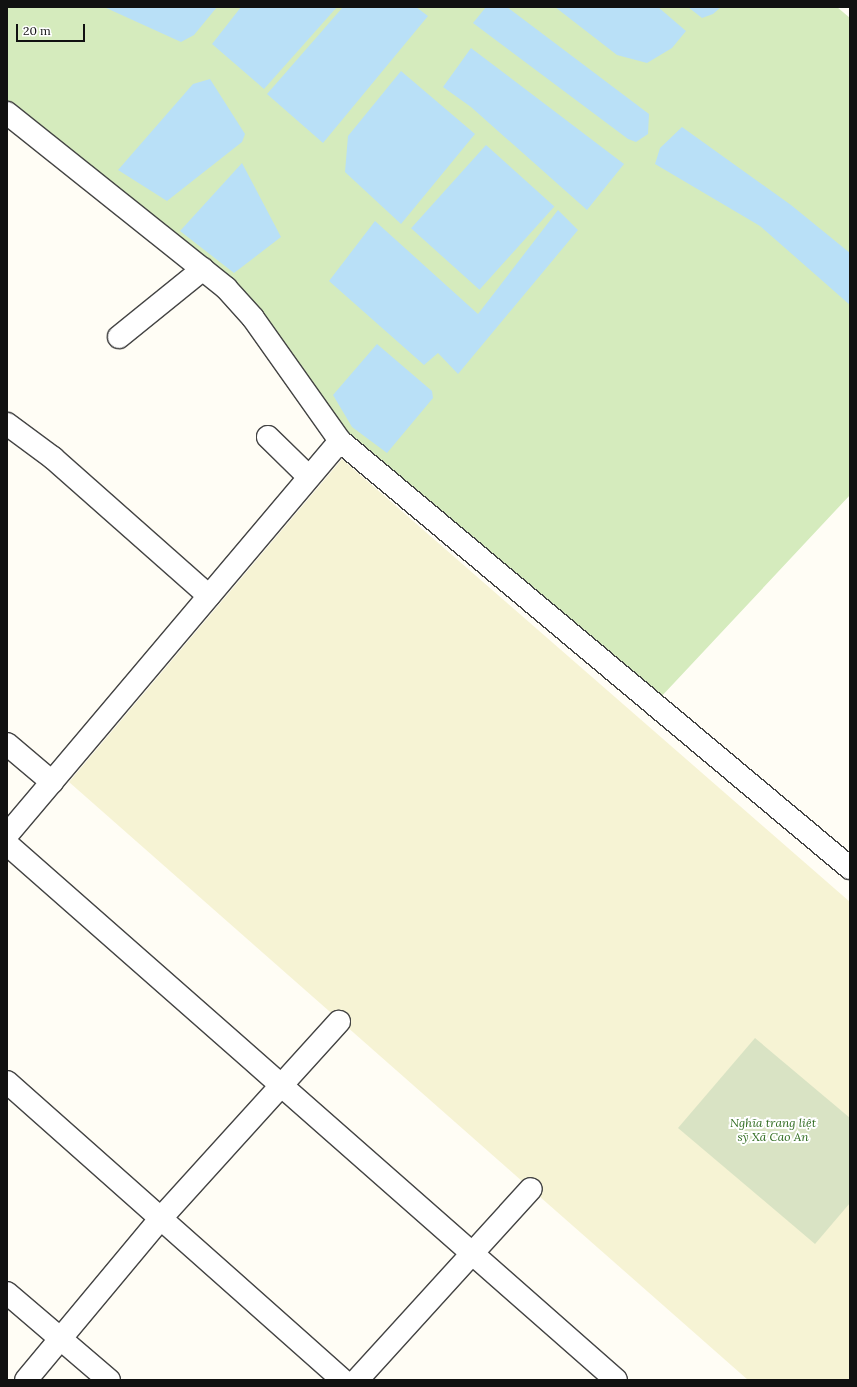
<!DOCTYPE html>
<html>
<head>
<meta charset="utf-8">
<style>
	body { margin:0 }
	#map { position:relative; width:857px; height:1387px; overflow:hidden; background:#fffdf5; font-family:Lora,serif }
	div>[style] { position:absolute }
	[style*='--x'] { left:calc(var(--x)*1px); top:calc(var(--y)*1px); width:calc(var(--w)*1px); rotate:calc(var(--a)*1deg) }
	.farmland>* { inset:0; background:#f6f3d4 }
	.green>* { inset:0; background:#d5ebbd }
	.cemetery>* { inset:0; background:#d9e3c4 }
	.water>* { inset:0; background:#b9e0f7; transform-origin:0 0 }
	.roads { filter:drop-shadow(1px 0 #444) drop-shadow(-1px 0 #444) drop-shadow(0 1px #444) drop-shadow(0 -1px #444) }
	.minor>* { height:22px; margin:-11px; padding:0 11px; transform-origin:11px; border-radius:11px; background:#fff }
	span { translate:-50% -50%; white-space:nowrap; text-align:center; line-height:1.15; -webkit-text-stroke:4px #fff; paint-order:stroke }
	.park-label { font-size:12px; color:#2f6b1f; font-style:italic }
	.frame { position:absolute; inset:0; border:8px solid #111; pointer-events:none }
	.scale { position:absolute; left:16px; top:24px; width:69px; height:18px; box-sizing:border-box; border:2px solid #111; border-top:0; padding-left:5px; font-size:12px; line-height:14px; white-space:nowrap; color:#111; -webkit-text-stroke:3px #fff; paint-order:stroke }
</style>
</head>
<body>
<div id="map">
	<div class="farmland">
		<div style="clip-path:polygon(342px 459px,850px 902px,850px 1380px,748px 1380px,69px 782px)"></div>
	</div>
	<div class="green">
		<div style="clip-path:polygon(7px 7px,837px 7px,850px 18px,850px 495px,660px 698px,349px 434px,264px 313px,233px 282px,7px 100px)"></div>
	</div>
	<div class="cemetery">
		<div style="clip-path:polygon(755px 1038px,850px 1118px,850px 1203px,815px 1244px,678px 1128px)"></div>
	</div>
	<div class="water">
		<div style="clip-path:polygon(104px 7px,217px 7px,194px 35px,181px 42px)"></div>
		<div style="clip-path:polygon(241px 7px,337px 7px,264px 89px,212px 44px)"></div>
		<div style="clip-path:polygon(343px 7px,416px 7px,428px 16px,323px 143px,267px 94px)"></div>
		<div style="clip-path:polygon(486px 7px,507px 7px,649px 114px,648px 134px,636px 142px,628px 139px,473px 23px)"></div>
		<div style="clip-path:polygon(555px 7px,658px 7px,686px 31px,672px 48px,647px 63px,617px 55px)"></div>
		<div style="clip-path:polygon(688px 7px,721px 7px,713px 14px,702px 18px)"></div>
		<div style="clip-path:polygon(471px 48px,624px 164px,587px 210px,471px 107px,443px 87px)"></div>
		<div style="clip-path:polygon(401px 71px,475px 134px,401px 224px,345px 172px,348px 136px)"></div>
		<div style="clip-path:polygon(210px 79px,245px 134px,242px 142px,167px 201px,118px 170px,193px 84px)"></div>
		<div style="clip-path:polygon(682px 127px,791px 205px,850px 253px,850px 305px,760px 226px,655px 164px,660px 148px)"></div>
		<div style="left:486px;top:145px;width:92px;height:112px;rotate:42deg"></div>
		<div style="clip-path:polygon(242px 163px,281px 237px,234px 273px,180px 231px)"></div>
		<div style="clip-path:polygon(558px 210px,578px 230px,458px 374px,438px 353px,424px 365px,329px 281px,375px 221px,478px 314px)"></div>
		<div style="clip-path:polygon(377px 344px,432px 391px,433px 398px,387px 453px,352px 427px,333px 395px)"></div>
	</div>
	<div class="roads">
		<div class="minor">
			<div style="--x:7;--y:113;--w:280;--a:38.6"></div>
			<div style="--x:226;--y:288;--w:40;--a:48"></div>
			<div style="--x:253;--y:318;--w:151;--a:54.7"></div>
			<div style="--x:340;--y:441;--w:665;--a:39.94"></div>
			<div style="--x:119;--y:337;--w:108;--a:-39"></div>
			<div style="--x:7;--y:424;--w:57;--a:36.5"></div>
			<div style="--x:53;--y:458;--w:208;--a:41.5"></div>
			<div style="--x:268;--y:437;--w:57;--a:44.3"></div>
			<div style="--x:7;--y:744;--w:59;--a:40.2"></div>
			<div style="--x:7;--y:835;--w:516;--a:-49.8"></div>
			<div style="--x:7;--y:844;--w:811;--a:41.35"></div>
			<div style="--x:7;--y:1082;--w:449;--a:41.6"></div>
			<div style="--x:7;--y:1293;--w:134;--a:40.5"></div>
			<div style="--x:26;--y:1380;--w:211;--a:-50.2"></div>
			<div style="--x:161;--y:1218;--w:265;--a:-47.8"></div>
			<div style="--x:357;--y:1380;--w:258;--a:-47.7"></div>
		</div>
	</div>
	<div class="park-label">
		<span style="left:773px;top:1130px">Nghĩa trang liệt<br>sỹ Xã Cao An</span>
	</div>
	<div class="frame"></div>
	<div class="scale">20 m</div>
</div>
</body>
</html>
